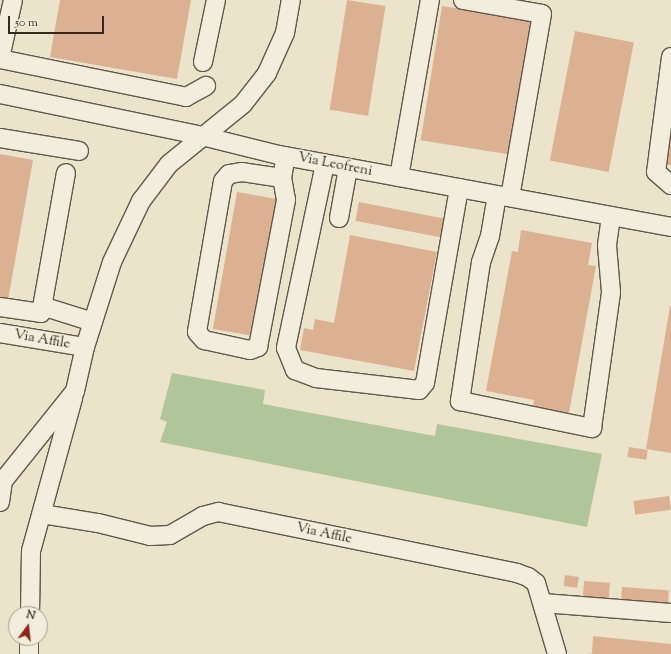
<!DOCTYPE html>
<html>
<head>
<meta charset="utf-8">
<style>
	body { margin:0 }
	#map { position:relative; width:671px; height:654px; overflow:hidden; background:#ebe4ca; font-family:"Sorts Mill Goudy",serif }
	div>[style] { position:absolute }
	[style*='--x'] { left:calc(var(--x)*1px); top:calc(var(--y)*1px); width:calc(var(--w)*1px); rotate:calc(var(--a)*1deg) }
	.green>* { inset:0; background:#b1c59b }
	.building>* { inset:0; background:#dcb193; transform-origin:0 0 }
	.roads { filter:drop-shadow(1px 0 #62574a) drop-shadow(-1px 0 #62574a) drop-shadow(0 1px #62574a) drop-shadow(0 -1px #62574a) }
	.minor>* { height:18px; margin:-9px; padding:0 9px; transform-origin:9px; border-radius:9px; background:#f2eddd }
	span { translate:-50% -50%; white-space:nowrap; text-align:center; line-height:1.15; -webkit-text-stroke:3px #f2eddd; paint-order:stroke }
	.street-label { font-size:14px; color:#35281f }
	.north { position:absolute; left:8px; top:606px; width:40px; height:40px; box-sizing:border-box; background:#f2eddd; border:1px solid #a69e91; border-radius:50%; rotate:15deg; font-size:11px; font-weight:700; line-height:16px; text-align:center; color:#35281f }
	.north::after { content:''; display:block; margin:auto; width:14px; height:18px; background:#8f2418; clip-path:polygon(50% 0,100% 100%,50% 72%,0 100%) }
	.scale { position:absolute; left:8px; top:16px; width:96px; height:18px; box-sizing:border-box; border:2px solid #35281f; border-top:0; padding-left:5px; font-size:12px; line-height:14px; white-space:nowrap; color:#35281f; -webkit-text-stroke:3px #f2eddd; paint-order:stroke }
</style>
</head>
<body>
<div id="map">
	<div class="green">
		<div style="clip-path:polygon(172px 373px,265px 390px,263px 404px,435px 436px,437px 424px,602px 454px,587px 527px,160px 442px,167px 422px,160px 419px)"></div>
	</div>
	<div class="building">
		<div style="clip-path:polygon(60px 0,191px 0,177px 79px,50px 57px)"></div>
		<div style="left:347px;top:0;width:39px;height:111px;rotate:9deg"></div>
		<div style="left:442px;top:6px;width:90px;height:136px;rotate:9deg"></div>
		<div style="left:575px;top:31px;width:60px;height:132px;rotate:11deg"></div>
		<div style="clip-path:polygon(671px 89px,671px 165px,660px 164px)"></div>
		<div style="clip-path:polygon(0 154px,33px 160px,8px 300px,0 299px)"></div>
		<div style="left:237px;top:192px;width:40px;height:139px;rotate:10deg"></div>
		<div style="left:359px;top:202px;width:89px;height:19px;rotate:11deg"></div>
		<div style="clip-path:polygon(521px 230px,592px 243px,588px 265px,596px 266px,568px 418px,532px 412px,534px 400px,486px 391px,512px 251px,518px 252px)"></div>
		<div style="clip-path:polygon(350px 235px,437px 252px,414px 371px,300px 350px,304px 328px,313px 330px,315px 319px,334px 323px)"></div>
		<div style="clip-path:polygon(670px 306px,671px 306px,671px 453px,646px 449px)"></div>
		<div style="left:629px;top:447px;width:19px;height:10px;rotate:9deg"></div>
		<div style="left:669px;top:496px;width:14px;height:36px;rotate:82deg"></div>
		<div style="left:565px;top:575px;width:14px;height:11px;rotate:8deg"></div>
		<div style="left:584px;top:581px;width:26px;height:19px;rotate:4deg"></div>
		<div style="left:622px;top:587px;width:47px;height:18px;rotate:4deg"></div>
		<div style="clip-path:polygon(593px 636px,671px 644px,671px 654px,589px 654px,592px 653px)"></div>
	</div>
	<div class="roads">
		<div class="minor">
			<div style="--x:463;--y:0;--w:80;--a:10"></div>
			<div style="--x:542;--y:14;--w:186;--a:99.9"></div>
			<div style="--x:671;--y:57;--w:116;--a:97.4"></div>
			<div style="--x:656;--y:172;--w:20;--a:41"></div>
			<div style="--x:0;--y:58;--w:59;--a:-77.4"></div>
			<div style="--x:0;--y:59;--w:190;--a:11.5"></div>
			<div style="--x:186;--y:97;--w:23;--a:-29"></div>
			<div style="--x:203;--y:62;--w:63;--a:-78.2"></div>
			<div style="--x:0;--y:94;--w:206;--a:11.7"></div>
			<div style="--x:202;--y:136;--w:79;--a:13.9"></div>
			<div style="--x:279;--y:155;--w:399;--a:10.4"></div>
			<div style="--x:0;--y:138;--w:80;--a:9.3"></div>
			<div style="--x:325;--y:164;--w:188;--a:102"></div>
			<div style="--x:286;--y:348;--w:24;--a:68"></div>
			<div style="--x:295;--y:370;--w:22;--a:21"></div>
			<div style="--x:316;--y:378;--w:104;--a:6.6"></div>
			<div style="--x:419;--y:390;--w:9;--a:-49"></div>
			<div style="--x:425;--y:383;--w:198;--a:-80.1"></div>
			<div style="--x:399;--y:177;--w:180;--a:-80.1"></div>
			<div style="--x:282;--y:178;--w:40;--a:-171.5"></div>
			<div style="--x:242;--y:172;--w:13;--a:171"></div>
			<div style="--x:229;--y:174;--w:9;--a:131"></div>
			<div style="--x:223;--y:181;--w:153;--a:99.8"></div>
			<div style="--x:197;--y:332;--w:11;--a:49"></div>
			<div style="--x:204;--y:340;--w:47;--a:12.3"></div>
			<div style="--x:250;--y:350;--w:9;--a:-21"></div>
			<div style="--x:258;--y:347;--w:150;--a:-79.2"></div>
			<div style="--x:286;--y:200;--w:22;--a:-100"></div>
			<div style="--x:282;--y:178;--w:22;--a:-80"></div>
			<div style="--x:497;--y:195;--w:42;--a:99.7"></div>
			<div style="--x:490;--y:236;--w:28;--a:109"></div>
			<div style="--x:481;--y:262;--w:141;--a:98.6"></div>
			<div style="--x:460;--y:401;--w:135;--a:11.6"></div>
			<div style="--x:592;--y:428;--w:137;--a:-82"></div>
			<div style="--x:611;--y:292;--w:47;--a:-94.9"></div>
			<div style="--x:607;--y:245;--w:29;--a:-82"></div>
			<div style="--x:339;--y:218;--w:51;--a:-79.8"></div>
			<div style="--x:42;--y:306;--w:53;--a:17.4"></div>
			<div style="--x:0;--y:307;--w:41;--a:8.3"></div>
			<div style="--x:41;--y:313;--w:142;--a:-79.9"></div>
			<div style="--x:0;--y:333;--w:86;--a:9.4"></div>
			<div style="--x:0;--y:502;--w:21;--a:-82"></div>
			<div style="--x:3;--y:481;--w:115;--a:-51.3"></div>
			<div style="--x:75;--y:391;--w:45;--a:-77.2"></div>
			<div style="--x:85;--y:347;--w:89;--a:-72.4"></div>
			<div style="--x:112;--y:262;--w:68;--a:-64.6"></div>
			<div style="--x:141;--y:201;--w:46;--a:-52.9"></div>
			<div style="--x:169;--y:164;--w:95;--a:-39"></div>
			<div style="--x:243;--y:104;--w:39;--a:-52"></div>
			<div style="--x:267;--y:73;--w:44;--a:-65.8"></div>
			<div style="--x:285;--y:33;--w:34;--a:-80"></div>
			<div style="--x:42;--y:514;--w:57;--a:9.1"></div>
			<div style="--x:98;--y:523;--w:54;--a:14"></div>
			<div style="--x:150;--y:536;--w:20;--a:-3"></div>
			<div style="--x:170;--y:535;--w:38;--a:-30"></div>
			<div style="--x:203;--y:516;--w:16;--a:-15"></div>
			<div style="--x:218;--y:512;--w:305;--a:11.5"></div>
			<div style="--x:517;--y:573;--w:12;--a:20"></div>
			<div style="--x:528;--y:577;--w:10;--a:37"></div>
			<div style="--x:536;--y:583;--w:74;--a:73.5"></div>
			<div style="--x:543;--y:603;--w:128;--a:4.5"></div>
			<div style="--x:30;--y:614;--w:63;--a:-89.1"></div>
			<div style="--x:31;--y:551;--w:159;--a:-74.6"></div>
			<div style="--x:29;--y:654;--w:16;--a:-90"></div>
		</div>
	</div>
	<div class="street-label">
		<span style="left:335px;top:165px;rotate:11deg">Via Leofreni</span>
		<span style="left:42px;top:340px;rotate:10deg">Via Affile</span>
		<span style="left:324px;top:534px;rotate:12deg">Via Affile</span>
	</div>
	<div class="north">N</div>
	<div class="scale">50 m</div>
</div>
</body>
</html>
